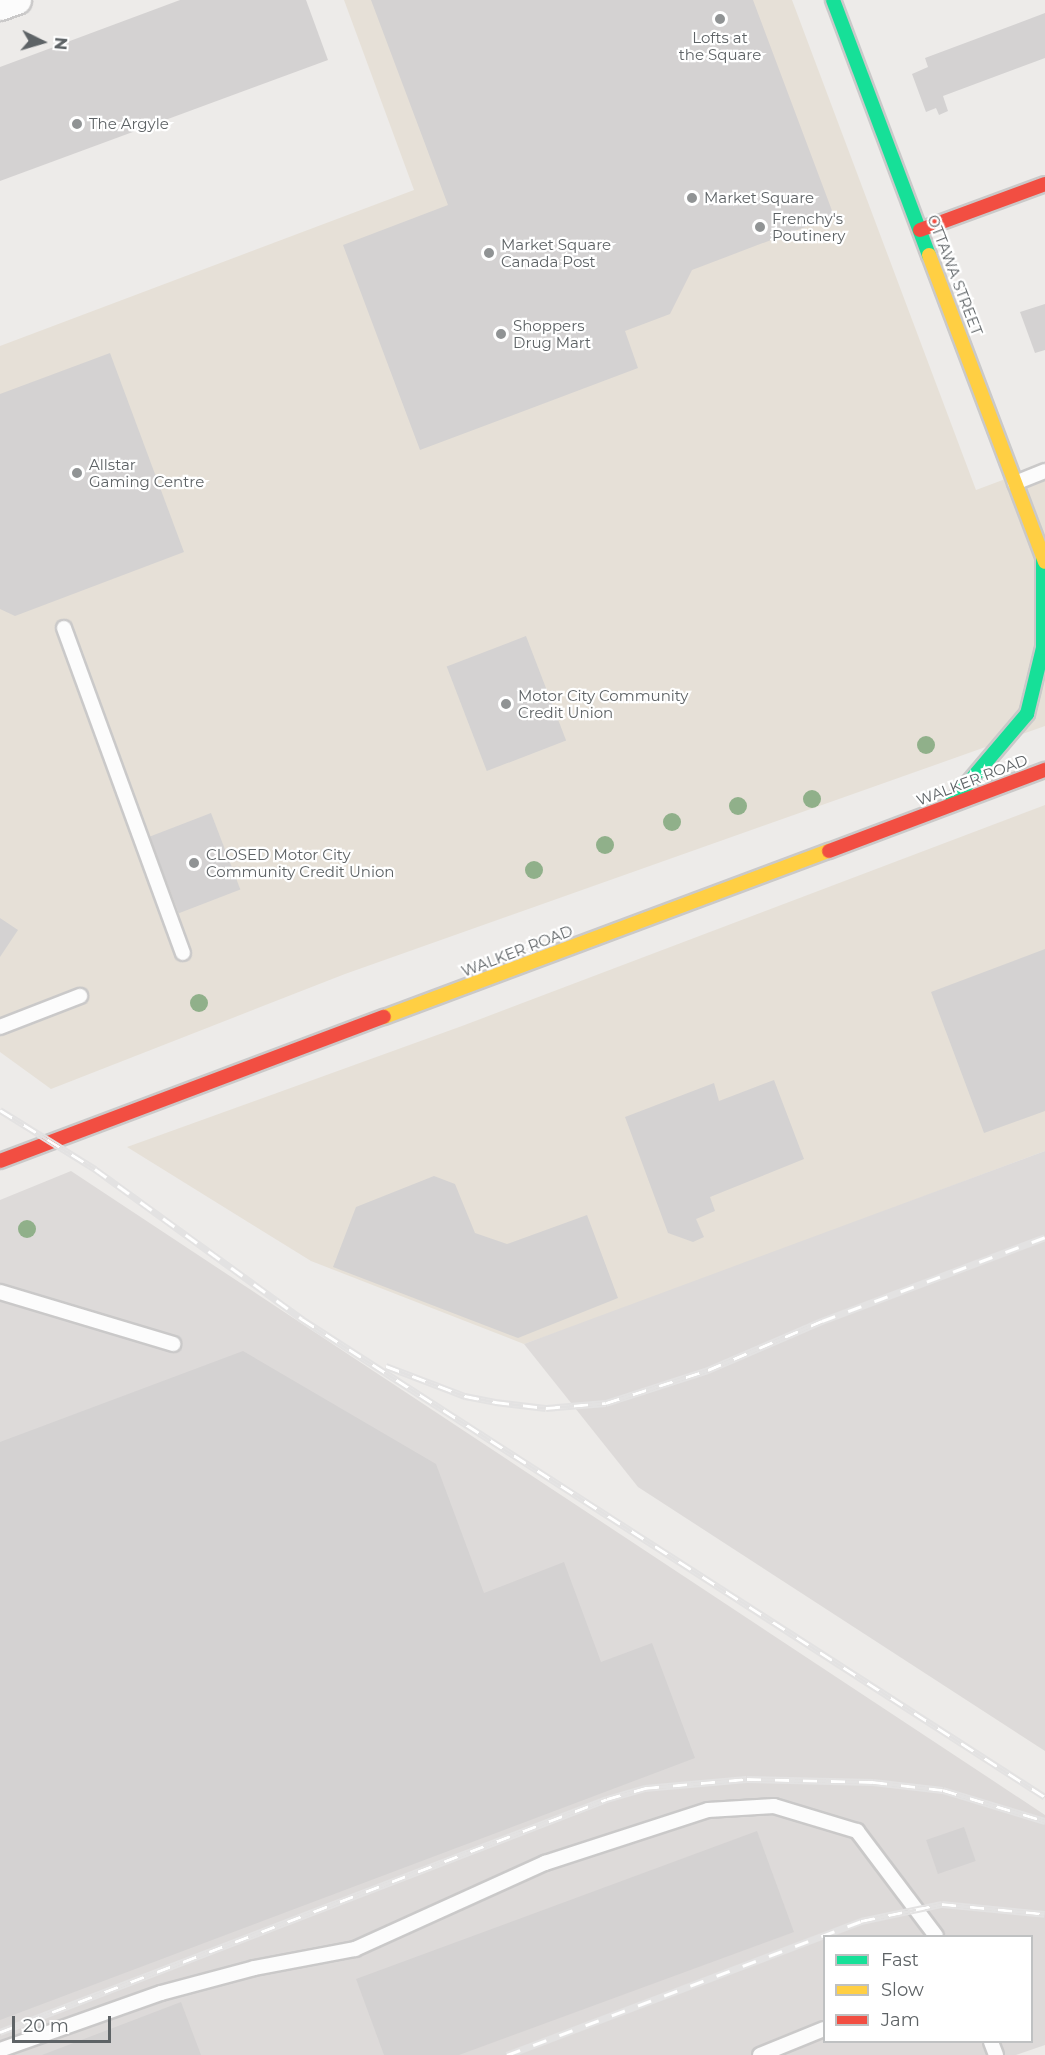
<!DOCTYPE html>
<html>
<head>
<meta charset="utf-8">
<style>
	body { margin:0 }
	#map { position:relative; width:1045px; height:2055px; overflow:hidden; background:#edebe9; font-family:Montserrat,sans-serif }
	div>[style] { position:absolute }
	[style*='--x'] { left:calc(var(--x)*1px); top:calc(var(--y)*1px); width:calc(var(--w)*1px); rotate:calc(var(--a)*1deg) }
	.commercial>* { inset:0; background:#e6e0d7 }
	.industrial>* { inset:0; background:#dddad9 }
	.building>* { inset:0; background:#d4d2d2; transform-origin:0 0 }
	.roads { filter:drop-shadow(2px 0 #cac9c9) drop-shadow(-2px 0 #cac9c9) drop-shadow(0 2px #cac9c9) drop-shadow(0 -2px #cac9c9) }
	.lane>* { height:14px; margin:-7px; padding:0 7px; transform-origin:7px; border-radius:7px; background:#fcfcfc }
	.street>* { height:28px; margin:-14px; padding:0 14px; transform-origin:14px; border-radius:14px; background:#fcfcfc }
	.fast>* { height:14px; margin:-7px; padding:0 7px; transform-origin:7px; border-radius:7px; background:#16e098 }
	.slow>* { height:14px; margin:-7px; padding:0 7px; transform-origin:7px; border-radius:7px; background:#ffcf43 }
	.jam>* { height:14px; margin:-7px; padding:0 7px; transform-origin:7px; border-radius:7px; background:#f24e42 }
	.rail>* { height:7px; margin-top:-3.5px; transform-origin:0; background:repeating-linear-gradient(90deg,#fff 0 14px,#e3e2e2 0 28px); box-sizing:border-box; border-block:2px solid #e3e2e2 }
	.trees>* { width:18px; height:18px; margin:-9px; border-radius:50%; background:#90b08a }
	.dots>* { width:16px; height:16px; translate:-50% -50%; box-sizing:border-box; border:3px solid #fff; border-radius:50% }
	span { translate:-50% -50%; white-space:nowrap; text-align:center; line-height:1.15; -webkit-text-stroke:4.5px #fff; paint-order:stroke }
	.poi-label { font-size:15px; color:#5e6366 }
	.left { translate:0 -50%; text-align:left }
	.street-label { font-size:15px; color:#5e6366 }
	.legend { position:absolute; left:823px; top:1935px; width:210px; height:108px; box-sizing:border-box; background:#fff; border:2px solid #bfc1c2; margin:0; padding:8px 10px; list-style:none; font-size:18px; color:#5e6366 }
	.legend li { display:flex; align-items:center; gap:12px; height:30px }
	.legend b { width:30px; border:2px solid #bfc1c2 }
	.north { position:absolute; left:12px; top:12px; width:60px; height:60px; -webkit-text-stroke:4px #fff; paint-order:stroke; rotate:95deg; font-size:16px; font-weight:700; line-height:24px; text-align:center; color:#5e6366 }
	.north::after { content:''; display:block; margin:auto; width:21px; height:27px; background:#5e6366; clip-path:polygon(50% 0,100% 100%,50% 72%,0 100%) }
	.scale { position:absolute; left:12px; top:2016px; width:99px; height:27px; box-sizing:border-box; border:3px solid #5e6366; border-top:0; padding-left:8px; font-size:18px; line-height:21px; white-space:nowrap; color:#5e6366; -webkit-text-stroke:4px #fff; paint-order:stroke }
</style>
</head>
<body>
<div id="map">
	<div class="commercial">
		<div style="clip-path:polygon(344px 0,792px 0,976px 490px,1045px 464px,1045px 726px,345px 974px,51px 1089px,0 1052px,0 346px,414px 190px)"></div>
		<div style="clip-path:polygon(1045px 805px,1045px 1151px,623px 1309px,524px 1344px,311px 1261px,127px 1147px,462px 1026px)"></div>
	</div>
	<div class="industrial">
		<div style="clip-path:polygon(1045px 1151px,1045px 1751px,638px 1487px,524px 1344px)"></div>
		<div style="clip-path:polygon(evenodd,71px 1171px,1045px 1815px,1045px 2045px,1016px 2055px,0 2055px,0 1200px,71px 1171px,824px 1936px,1032px 1936px,1032px 2042px,824px 2042px,824px 1936px)"></div>
	</div>
	<div class="building">
		<div style="clip-path:polygon(180px 0,306px 0,328px 60px,0 181px,0 67px)"></div>
		<div style="clip-path:polygon(371px 0,753px 0,834px 216px,692px 270px,670px 314px,625px 331px,638px 368px,420px 450px,343px 245px,448px 205px)"></div>
		<div style="clip-path:polygon(1045px 13px,1045px 58px,943px 96px,948px 111px,939px 115px,936px 108px,926px 112px,912px 74px,928px 67px,925px 58px)"></div>
		<div style="clip-path:polygon(1045px 304px,1045px 350px,1035px 353px,1020px 312px)"></div>
		<div style="clip-path:polygon(110px 353px,184px 552px,15px 616px,0 609px,0 394px)"></div>
		<div style="left:526px;top:636px;width:112px;height:85px;rotate:69deg"></div>
		<div style="left:211px;top:813px;width:82px;height:66px;rotate:69deg"></div>
		<div style="clip-path:polygon(0 918px,18px 930px,0 957px)"></div>
		<div style="clip-path:polygon(1045px 949px,1045px 1111px,984px 1133px,931px 992px)"></div>
		<div style="clip-path:polygon(774px 1080px,804px 1159px,710px 1197px,715px 1211px,696px 1219px,704px 1237px,693px 1242px,668px 1233px,625px 1117px,714px 1083px,719px 1101px)"></div>
		<div style="clip-path:polygon(434px 1176px,455px 1184px,475px 1233px,507px 1244px,587px 1215px,618px 1298px,518px 1338px,333px 1267px,356px 1207px)"></div>
		<div style="clip-path:polygon(243px 1351px,436px 1464px,484px 1593px,564px 1562px,601px 1662px,652px 1643px,695px 1758px,0 2020px,0 1442px)"></div>
		<div style="left:964px;top:1827px;width:36px;height:40px;rotate:71deg"></div>
		<div style="clip-path:polygon(757px 1831px,794px 1932px,459px 2055px,384px 2055px,356px 1979px)"></div>
		<div style="clip-path:polygon(181px 2002px,201px 2055px,42px 2055px)"></div>
	</div>
	<div class="roads">
		<div class="lane">
			<div style="--x:1015;--y:483;--w:32;--a:-22"></div>
			<div style="--x:64;--y:628;--w:346;--a:69.9"></div>
			<div style="--x:0;--y:1027;--w:86;--a:-21.2"></div>
			<div style="--x:0;--y:1292;--w:181;--a:16.7"></div>
			<div style="--x:991;--y:2042;--w:14;--a:69"></div>
			<div style="--x:0;--y:2050;--w:171;--a:-19.5"></div>
			<div style="--x:161;--y:1993;--w:96;--a:-15"></div>
			<div style="--x:254;--y:1968;--w:103;--a:-10.7"></div>
			<div style="--x:355;--y:1949;--w:209;--a:-24.4"></div>
			<div style="--x:545;--y:1863;--w:171;--a:-18"></div>
			<div style="--x:708;--y:1810;--w:66;--a:-3.5"></div>
			<div style="--x:774;--y:1806;--w:87;--a:16.8"></div>
			<div style="--x:857;--y:1831;--w:131;--a:53"></div>
			<div style="--x:760;--y:2055;--w:69;--a:-22.1"></div>
		</div>
		<div class="street">
			<div style="--x:0;--y:6;--w:18;--a:-19"></div>
		</div>
		<div class="fast">
			<div style="--x:833;--y:0;--w:272;--a:69.4"></div>
			<div style="--x:952;--y:802;--w:116;--a:-49.6"></div>
			<div style="--x:1027;--y:714;--w:68;--a:-76.4"></div>
			<div style="--x:1043;--y:648;--w:91;--a:-90"></div>
		</div>
		<div class="slow">
			<div style="--x:929;--y:255;--w:328;--a:69.3"></div>
			<div style="--x:384;--y:1017;--w:475;--a:-20.5"></div>
		</div>
		<div class="jam">
			<div style="--x:920;--y:230;--w:133;--a:-20.2"></div>
			<div style="--x:829;--y:851;--w:231;--a:-20.6"></div>
			<div style="--x:0;--y:1161;--w:410;--a:-20.6"></div>
		</div>
	</div>
	<div class="rail">
		<div style="--x:0;--y:1110;--w:112;--a:31.8"></div>
		<div style="--x:95;--y:1169;--w:256;--a:35.9"></div>
		<div style="--x:302;--y:1319;--w:883;--a:32.75"></div>
		<div style="--x:386;--y:1366;--w:85;--a:20.8"></div>
		<div style="--x:465;--y:1396;--w:31;--a:11"></div>
		<div style="--x:495;--y:1402;--w:51;--a:6.7"></div>
		<div style="--x:546;--y:1408;--w:60;--a:-4.8"></div>
		<div style="--x:606;--y:1403;--w:107;--a:-17.9"></div>
		<div style="--x:708;--y:1370;--w:124;--a:-23.3"></div>
		<div style="--x:822;--y:1321;--w:238;--a:-20.6"></div>
		<div style="--x:0;--y:2032;--w:650;--a:-21"></div>
		<div style="--x:607;--y:1799;--w:40;--a:-16"></div>
		<div style="--x:645;--y:1788;--w:102;--a:-5"></div>
		<div style="--x:747;--y:1779;--w:126;--a:1.4"></div>
		<div style="--x:873;--y:1782;--w:70;--a:6.5"></div>
		<div style="--x:943;--y:1790;--w:107;--a:16.9"></div>
		<div style="--x:507;--y:2055;--w:379;--a:-20.7"></div>
		<div style="--x:861;--y:1921;--w:83;--a:-11.9"></div>
		<div style="--x:942;--y:1904;--w:103;--a:5.5"></div>
	</div>
	<div class="trees">
		<div style="left:926px;top:745px"></div>
		<div style="left:812px;top:799px"></div>
		<div style="left:738px;top:806px"></div>
		<div style="left:672px;top:822px"></div>
		<div style="left:605px;top:845px"></div>
		<div style="left:534px;top:870px"></div>
		<div style="left:199px;top:1003px"></div>
		<div style="left:27px;top:1229px"></div>
	</div>
	<div class="dots">
		<div style="left:720px;top:19px;background:#909394"></div>
		<div style="left:77px;top:124px;background:#909394"></div>
		<div style="left:692px;top:198px;background:#909394"></div>
		<div style="left:760px;top:227px;background:#909394"></div>
		<div style="left:489px;top:253px;background:#909394"></div>
		<div style="left:501px;top:334px;background:#909394"></div>
		<div style="left:77px;top:473px;background:#909394"></div>
		<div style="left:506px;top:704px;background:#909394"></div>
		<div style="left:194px;top:863px;background:#909394"></div>
	</div>
	<div class="poi-label">
		<span style="left:720px;top:46px">Lofts at<br>the Square</span>
		<span class="left" style="left:89px;top:124px">The Argyle</span>
		<span class="left" style="left:704px;top:198px">Market Square</span>
		<span class="left" style="left:772px;top:227px">Frenchy's<br>Poutinery</span>
		<span class="left" style="left:501px;top:253px">Market Square<br>Canada Post</span>
		<span class="left" style="left:513px;top:334px">Shoppers<br>Drug Mart</span>
		<span class="left" style="left:89px;top:473px">Allstar<br>Gaming Centre</span>
		<span class="left" style="left:518px;top:704px">Motor City Community<br>Credit Union</span>
		<span class="left" style="left:206px;top:863px">CLOSED Motor City<br>Community Credit Union</span>
	</div>
	<div class="street-label">
		<span style="left:955px;top:275px;rotate:69deg">OTTAWA STREET</span>
		<span style="left:972px;top:780px;rotate:-21deg">WALKER ROAD</span>
		<span style="left:517px;top:951px;rotate:-21deg">WALKER ROAD</span>
	</div>
	<ul class="legend">
	<li><b style="height:8px;background:#16e098"></b>Fast</li>
	<li><b style="height:8px;background:#ffcf43"></b>Slow</li>
	<li><b style="height:8px;background:#f24e42"></b>Jam</li>
	</ul>
	<div class="north">N</div>
	<div class="scale">20 m</div>
</div>
</body>
</html>
